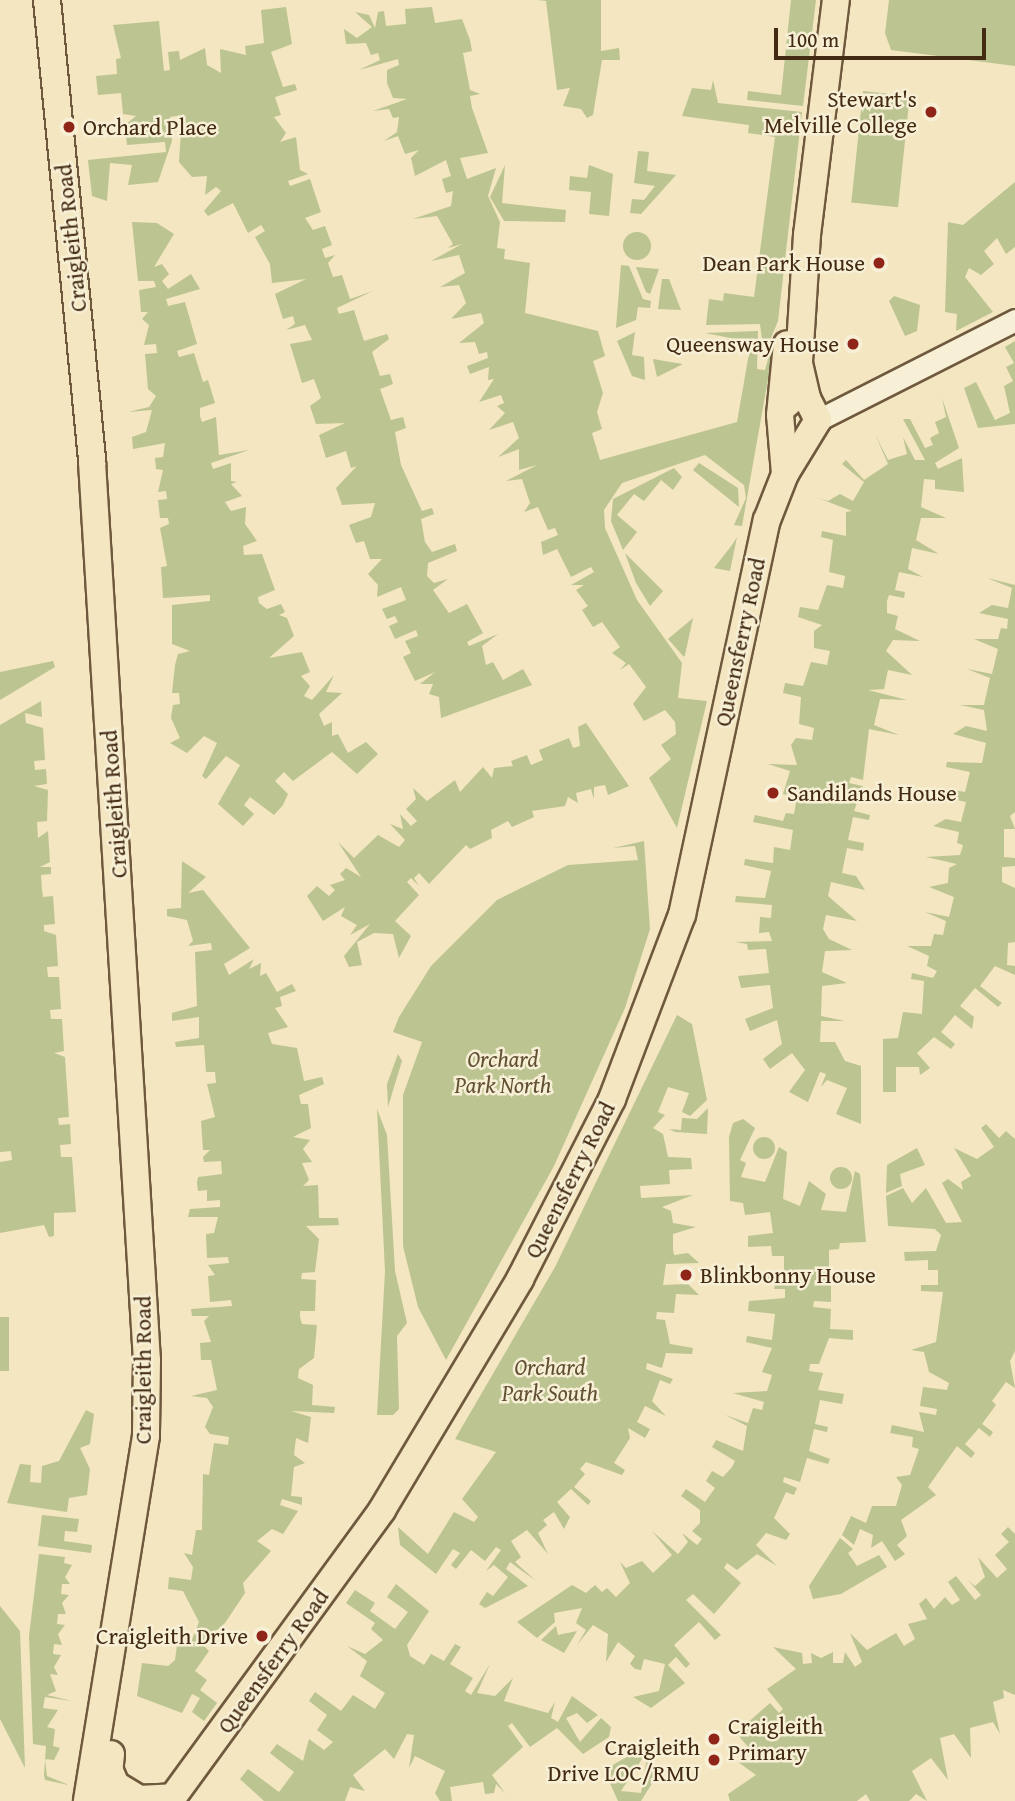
<!DOCTYPE html>
<html>
<head>
<meta charset="utf-8">
<style>
	body { margin:0 }
	#map { position:relative; width:1015px; height:1801px; overflow:hidden; background:#f3e6c0; font-family:"Gentium Book Plus",serif }
	div>[style] { position:absolute }
	[style*='--x'] { left:calc(var(--x)*1px); top:calc(var(--y)*1px); width:calc(var(--w)*1px); rotate:calc(var(--a)*1deg) }
	.green>* { inset:0; background:#bcc491; transform-origin:0 0 }
	.round { border-radius:50% }
	.roads { filter:drop-shadow(2px 0 #6f593e) drop-shadow(-2px 0 #6f593e) drop-shadow(0 2px #6f593e) drop-shadow(0 -2px #6f593e) }
	.minor>* { height:21px; margin:-10.5px; padding:0 10.5px; transform-origin:10.5px; border-radius:10.5px; background:#f7efd6 }
	.major>* { height:26px; margin:-13px; padding:0 13px; transform-origin:13px; border-radius:13px; background:#f3e6c0 }
	.dots>* { width:19px; height:19px; translate:-50% -50%; box-sizing:border-box; border:4px solid #f7efd6; border-radius:50% }
	span { translate:-50% -50%; white-space:nowrap; text-align:center; line-height:1.15; -webkit-text-stroke:5px #f7efd6; paint-order:stroke }
	.poi-label { font-size:23px; color:#432a12 }
	.right { translate:-100% -50%; text-align:right }
	.left { translate:0 -50%; text-align:left }
	.street-label { font-size:23px; color:#432a12 }
	.park-label { font-size:23px; color:#615032; font-style:italic }
	.scale { position:absolute; left:774px; top:28px; width:212px; height:32px; box-sizing:border-box; border:4px solid #432a12; border-top:0; padding-left:9px; font-size:21px; line-height:24px; white-space:nowrap; color:#432a12; -webkit-text-stroke:5px #f7efd6; paint-order:stroke }
</style>
</head>
<body>
<div id="map">
	<div class="green">
		<div style="clip-path:polygon(537px 0,601px 0,601px 51px,619px 48px,620px 60px,602px 60px,593px 115px,587px 118px,581px 109px,563px 106px,570px 88px,557px 90px,546px 1px)"></div>
		<div style="clip-path:polygon(791px 0,816px 0,803px 106px,747px 100px,748px 91px,781px 95px)"></div>
		<div style="clip-path:polygon(889px 0,1015px 0,1015px 66px,891px 50px,885px 33px)"></div>
		<div style="clip-path:polygon(286px 7px,292px 44px,271px 52px,283px 87px,295px 84px,297px 90px,275px 97px,281px 115px,274px 117px,286px 133px,280px 142px,296px 137px,300px 170px,308px 174px,288px 181px,290px 186px,310px 179px,321px 212px,305px 218px,313px 230px,325px 226px,332px 245px,322px 249px,325px 258px,335px 255px,328px 263px,333px 277px,342px 275px,350px 299px,373px 291px,337px 308px,339px 314px,354px 310px,364px 341px,387px 334px,389px 339px,372px 352px,380px 376px,390px 374px,393px 384px,380px 389px,391px 420px,403px 417px,406px 428px,395px 432px,401px 465px,422px 511px,432px 508px,434px 514px,421px 519px,425px 542px,432px 552px,455px 544px,457px 551px,428px 563px,427px 576px,434px 583px,448px 579px,433px 590px,449px 613px,467px 604px,483px 633px,467px 642px,469px 646px,498px 634px,482px 646px,486px 665px,493px 662px,503px 680px,523px 669px,532px 685px,441px 718px,439px 697px,429px 694px,433px 684px,420px 684px,435px 672px,415px 681px,403px 657px,411px 653px,405px 641px,418px 636px,416px 630px,395px 639px,389px 626px,398px 622px,395px 616px,387px 619px,382px 609px,406px 600px,401px 587px,377px 597px,378px 585px,368px 574px,382px 559px,370px 559px,364px 541px,356px 543px,349px 525px,371px 517px,375px 503px,342px 505px,336px 488px,357px 466px,351px 468px,346px 451px,326px 458px,319px 435px,345px 423px,316px 424px,310px 406px,321px 398px,314px 379px,302px 383px,295px 360px,290px 344px,312px 340px,305px 325px,286px 330px,295px 324px,293px 316px,283px 319px,275px 294px,306px 279px,272px 283px,270px 264px,255px 237px,265px 231px,261px 225px,248px 233px,233px 203px,208px 216px,204px 211px,221px 191px,216px 187px,205px 195px,207px 176px,192px 177px,179px 162px,182px 115px,170px 117px,172px 141px,158px 182px,128px 185px,132px 165px,110px 163px,107px 201px,92px 196px,88px 160px,166px 152px,165px 142px,127px 145px,125px 125px,136px 116px,123px 114px,121px 93px,98px 95px,96px 76px,117px 74px,116px 59px,121px 58px,113px 25px,159px 21px,164px 71px,170px 70px,168px 52px,179px 51px,180px 60px,205px 48px,207px 65px,221px 73px,220px 49px,246px 55px,245px 46px,264px 43px,261px 10px)"></div>
		<div style="clip-path:polygon(432px 7px,435px 23px,462px 19px,470px 40px,472px 51px,463px 53px,470px 90px,480px 94px,470px 96px,472px 108px,488px 153px,460px 158px,467px 179px,496px 168px,488px 196px,500px 222px,497px 248px,505px 249px,504px 259px,530px 263px,525px 313px,598px 331px,605px 356px,593px 361px,603px 393px,597px 412px,602px 429px,592px 433px,600px 460px,737px 422px,751px 342px,705px 333px,758px 331px,757px 369px,765px 370px,777px 328px,742px 526px,734px 525px,746px 498px,744px 485px,705px 455px,622px 483px,604px 510px,605px 528px,637px 600px,682px 663px,678px 698px,707px 701px,677px 828px,649px 778px,671px 759px,661px 745px,676px 734px,675px 722px,665px 710px,644px 721px,633px 704px,646px 687px,629px 664px,620px 670px,626px 663px,612px 653px,620px 647px,602px 622px,593px 627px,582px 610px,588px 606px,576px 590px,584px 585px,571px 585px,594px 572px,591px 567px,571px 577px,557px 549px,543px 555px,541px 542px,558px 535px,555px 528px,548px 530px,538px 507px,524px 512px,530px 503px,522px 479px,506px 481px,537px 465px,519px 470px,519px 449px,498px 457px,519px 438px,513px 422px,489px 430px,505px 413px,497px 406px,504px 403px,501px 395px,479px 402px,494px 379px,488px 380px,489px 367px,470px 374px,467px 366px,488px 358px,487px 352px,479px 354px,475px 342px,459px 343px,484px 323px,481px 313px,451px 319px,466px 303px,459px 285px,440px 287px,465px 273px,459px 255px,431px 261px,462px 244px,448px 248px,453px 244px,437px 216px,413px 219px,451px 206px,453px 191px,446px 193px,442px 179px,451px 176px,446px 160px,415px 176px,411px 158px,419px 150px,405px 154px,398px 136px,384px 141px,397px 132px,399px 117px,393px 118px,389px 109px,373px 111px,407px 99px,393px 98px,387px 83px,387px 70px,399px 65px,398px 59px,359px 70px,380px 60px,378px 53px,371px 55px,366px 43px,346px 44px,344px 29px,357px 38px,372px 27px,355px 12px,369px 15px,375px 28px,378px 12px,384px 11px,386px 26px,406px 24px,405px 9px)"></div>
		<div style="clip-path:polygon(713px 80px,718px 103px,802px 112px,778px 321px,764px 355px,760px 324px,706px 325px,709px 299px,723px 301px,724px 293px,754px 297px,775px 137px,748px 133px,749px 125px,682px 116px,692px 88px,711px 90px)"></div>
		<div style="left:863px;top:91px;width:47px;height:112px;rotate:6deg"></div>
		<div style="clip-path:polygon(638px 151px,649px 152px,647px 171px,676px 175px,641px 214px,630px 213px,632px 199px,644px 200px,655px 186px,634px 183px)"></div>
		<div style="clip-path:polygon(505px 165px,502px 203px,566px 210px,565px 222px,504px 221px,490px 197px)"></div>
		<div style="clip-path:polygon(589px 165px,613px 174px,609px 216px,589px 214px,591px 192px,569px 190px,570px 176px,587px 178px)"></div>
		<div style="clip-path:polygon(1015px 182px,1015px 247px,1006px 254px,997px 238px,984px 251px,994px 264px,981px 275px,969px 268px,965px 277px,993px 312px,956px 331px,957px 314px,945px 312px,948px 222px,963px 225px)"></div>
		<div style="clip-path:polygon(132px 222px,157px 223px,174px 234px,154px 267px,162px 264px,169px 274px,162px 281px,168px 289px,191px 274px,200px 289px,166px 299px,168px 306px,185px 302px,197px 344px,177px 351px,179px 357px,194px 353px,203px 382px,208px 380px,215px 403px,200px 408px,200px 416px,202px 422px,216px 417px,219px 455px,249px 450px,211px 463px,213px 469px,231px 463px,231px 481px,237px 482px,231px 484px,242px 496px,225px 502px,231px 511px,246px 507px,245px 524px,257px 541px,243px 546px,244px 555px,262px 554px,275px 590px,258px 597px,259px 603px,267px 609px,281px 604px,285px 612px,279px 615px,287px 618px,294px 636px,269px 658px,302px 652px,310px 672px,301px 676px,310px 686px,304px 696px,312px 700px,334px 675px,326px 692px,342px 693px,319px 714px,324px 726px,332px 722px,332px 736px,338px 734px,348px 753px,366px 742px,378px 754px,357px 774px,332px 752px,293px 781px,284px 772px,275px 781px,288px 794px,283px 805px,274px 815px,250px 797px,244px 805px,254px 814px,243px 826px,218px 804px,240px 765px,226px 756px,206px 779px,202px 776px,217px 743px,204px 736px,187px 753px,170px 743px,180px 738px,171px 718px,173px 705px,180px 704px,179px 693px,172px 693px,175px 665px,178px 654px,190px 651px,172px 644px,172px 605px,210px 601px,210px 595px,163px 598px,161px 567px,167px 566px,160px 528px,169px 524px,168px 518px,160px 518px,158px 500px,167px 499px,166px 491px,158px 492px,163px 470px,156px 469px,155px 458px,163px 457px,165px 443px,133px 449px,132px 437px,146px 432px,152px 410px,128px 412px,149px 407px,156px 396px,148px 389px,145px 354px,157px 353px,156px 344px,144px 345px,149px 325px,142px 319px,148px 312px,141px 312px,139px 290px,156px 287px,154px 281px,138px 281px)"></div>
		<div class="round" style="left:623px;top:232px;width:28px;height:28px"></div>
		<div style="clip-path:polygon(621px 265px,629px 266px,643px 299px,651px 301px,650px 308px,638px 307px,636px 320px,616px 328px)"></div>
		<div style="clip-path:polygon(636px 267px,659px 269px,650px 294px,646px 292px)"></div>
		<div style="clip-path:polygon(662px 279px,669px 279px,681px 310px,658px 309px)"></div>
		<div style="clip-path:polygon(894px 296px,920px 305px,917px 331px,905px 336px,889px 301px)"></div>
		<div style="clip-path:polygon(635px 332px,632px 355px,644px 357px,645px 380px,632px 376px,617px 341px)"></div>
		<div style="clip-path:polygon(1015px 341px,1015px 424px,978px 428px,964px 388px,976px 382px,995px 420px,1010px 413px,1004px 386px,1013px 381px,1006px 367px,1014px 363px,1005px 347px)"></div>
		<div style="clip-path:polygon(653px 359px,670px 362px,683px 364px,657px 377px)"></div>
		<div style="clip-path:polygon(942px 398px,959px 448px,935px 463px,938px 469px,962px 458px,964px 492px,935px 489px,935px 480px,924px 479px,921px 507px,946px 518px,921px 518px,916px 540px,939px 554px,912px 548px,908px 569px,923px 577px,899px 572px,895px 590px,905px 592px,904px 598px,889px 595px,887px 601px,887px 613px,898px 616px,895px 629px,920px 641px,893px 640px,886px 651px,912px 675px,888px 670px,884px 689px,868px 690px,907px 700px,880px 699px,874px 725px,899px 735px,869px 729px,863px 780px,851px 777px,849px 783px,863px 786px,854px 811px,870px 815px,869px 820px,853px 817px,848px 840px,864px 843px,863px 851px,847px 848px,842px 873px,856px 876px,865px 890px,831px 882px,828px 896px,857px 921px,826px 915px,823px 929px,829px 939px,852px 950px,825px 951px,822px 972px,847px 983px,822px 986px,821px 1016px,845px 1021px,821px 1021px,820px 1042px,835px 1042px,845px 1061px,861px 1066px,861px 1124px,836px 1114px,847px 1088px,827px 1080px,821px 1087px,826px 1074px,820px 1072px,808px 1102px,789px 1092px,805px 1070px,792px 1053px,770px 1069px,763px 1059px,782px 1044px,777px 1020px,750px 1031px,745px 1019px,773px 1008px,770px 985px,741px 988px,738px 976px,769px 973px,766px 949px,748px 950px,747px 944px,735px 942px,772px 941px,769px 932px,759px 933px,760px 917px,771px 918px,772px 905px,735px 902px,736px 896px,765px 898px,771px 871px,744px 865px,745px 859px,773px 863px,774px 847px,790px 850px,793px 830px,753px 822px,755px 815px,783px 821px,786px 813px,794px 814px,797px 797px,783px 794px,790px 771px,768px 764px,797px 765px,791px 745px,796px 738px,812px 740px,814px 728px,799px 724px,801px 697px,783px 693px,785px 683px,803px 686px,811px 662px,827px 665px,830px 651px,814px 648px,814px 631px,822px 625px,798px 617px,800px 607px,818px 610px,827px 585px,843px 588px,845px 576px,829px 572px,833px 540px,821px 537px,822px 531px,846px 536px,846px 512px,852px 511px,818px 498px,828px 501px,840px 494px,853px 501px,864px 482px,842px 464px,846px 460px,864px 480px,888px 464px,875px 434px,888px 460px,907px 454px,903px 437px,915px 460px,925px 460px,903px 419px,910px 419px,925px 448px,933px 445px,930px 438px,939px 433px,935px 422px,946px 417px)"></div>
		<div style="clip-path:polygon(699px 463px,738px 488px,739px 507px,693px 470px)"></div>
		<div style="clip-path:polygon(674px 468px,682px 477px,673px 490px,661px 480px,644px 501px,634px 494px,617px 515px,637px 532px,623px 550px,611px 521px,613px 499px)"></div>
		<div style="clip-path:polygon(737px 537px,730px 571px,714px 568px,732px 545px)"></div>
		<div style="clip-path:polygon(625px 553px,663px 591px,650px 606px,636px 583px)"></div>
		<div style="clip-path:polygon(987px 578px,1015px 585px,1015px 812px,1010px 816px,1015px 829px,1004px 829px,1004px 857px,1015px 858px,1015px 866px,1002px 867px,1002px 882px,1015px 888px,1015px 942px,1008px 943px,1007px 965px,1015px 966px,1015px 975px,995px 966px,980px 986px,1002px 1003px,998px 1007px,975px 988px,960px 1006px,974px 1017px,972px 1029px,955px 1015px,941px 1032px,955px 1044px,951px 1049px,934px 1037px,917px 1053px,930px 1068px,920px 1075px,919px 1067px,896px 1067px,896px 1092px,883px 1092px,883px 1039px,898px 1038px,903px 1012px,922px 1014px,924px 981px,911px 979px,912px 973px,933px 978px,937px 971px,927px 966px,929px 956px,907px 946px,931px 946px,934px 934px,943px 935px,946px 921px,925px 912px,949px 917px,954px 897px,929px 887px,948px 883px,949px 868px,957px 864px,926px 857px,960px 855px,963px 845px,957px 843px,959px 832px,933px 826px,946px 819px,961px 822px,966px 802px,939px 796px,941px 788px,965px 792px,970px 772px,946px 767px,947px 762px,982px 763px,986px 743px,953px 734px,966px 726px,987px 731px,984px 710px,960px 705px,984px 705px,990px 678px,967px 669px,992px 674px,998px 649px,974px 639px,998px 639px,1001px 628px,1007px 629px,1008px 619px,979px 613px,992px 605px,1008px 608px,1012px 588px)"></div>
		<div style="clip-path:polygon(693px 618px,685px 655px,684px 657px,668px 639px)"></div>
		<div style="clip-path:polygon(53px 661px,55px 667px,0 700px,0 672px)"></div>
		<div style="clip-path:polygon(41px 701px,42px 717px,25px 713px,26px 723px,43px 728px,45px 760px,34px 761px,35px 770px,46px 769px,47px 784px,34px 786px,48px 790px,47px 821px,37px 822px,38px 838px,48px 831px,50px 862px,40px 867px,51px 867px,51px 874px,41px 875px,42px 889px,43px 897px,53px 896px,55px 924px,44px 925px,44px 931px,56px 935px,58px 966px,47px 967px,48px 977px,59px 977px,61px 1009px,50px 1010px,51px 1019px,62px 1019px,64px 1051px,54px 1053px,65px 1057px,69px 1117px,58px 1118px,59px 1125px,70px 1124px,71px 1144px,60px 1145px,61px 1157px,72px 1157px,76px 1212px,54px 1213px,54px 1236px,49px 1237px,44px 1225px,0 1233px,0 1162px,12px 1160px,11px 1151px,0 1152px,0 725px)"></div>
		<div style="clip-path:polygon(586px 723px,629px 786px,608px 795px,605px 785px,594px 787px,594px 799px,591px 789px,576px 793px,578px 803px,568px 797px,565px 806px,532px 811px,534px 817px,512px 827px,508px 821px,491px 830px,492px 838px,470px 849px,466px 845px,429px 884px,419px 873px,414px 878px,419px 886px,411px 878px,407px 882px,419px 895px,395px 921px,411px 936px,399px 958px,393px 934px,374px 933px,357px 942px,362px 965px,349px 967px,344px 956px,370px 924px,350px 935px,357px 925px,341px 916px,345px 907px,323px 921px,307px 896px,317px 886px,329px 896px,335px 890px,330px 885px,345px 880px,340px 874px,346px 868px,361px 877px,338px 842px,354px 858px,378px 835px,399px 847px,405px 840px,390px 824px,403px 829px,400px 814px,411px 826px,417px 821px,406px 809px,416px 799px,413px 788px,427px 801px,455px 780px,460px 792px,483px 767px,492px 778px,494px 768px,513px 766px,511px 761px,527px 755px,531px 765px,543px 760px,539px 750px,569px 738px,573px 748px,580px 746px,578px 727px)"></div>
		<div style="clip-path:polygon(644px 841px,650px 929px,625px 1008px,554px 1166px,446px 1360px,418px 1307px,403px 1246px,403px 1095px,422px 1042px,393px 1032px,399px 1017px,431px 966px,497px 900px,568px 865px,638px 860px,635px 846px,613px 848px)"></div>
		<div style="clip-path:polygon(182px 861px,206px 877px,188px 893px,203px 890px,250px 948px,224px 964px,229px 975px,254px 959px,249px 969px,261px 963px,260px 976px,266px 973px,277px 992px,292px 984px,296px 991px,280px 997px,282px 1006px,275px 1008px,288px 1027px,268px 1033px,272px 1044px,297px 1048px,304px 1081px,322px 1077px,324px 1084px,299px 1095px,301px 1104px,308px 1104px,311px 1128px,293px 1137px,310px 1140px,303px 1149px,312px 1162px,302px 1163px,309px 1180px,303px 1186px,318px 1185px,319px 1218px,338px 1218px,339px 1225px,306px 1226px,319px 1239px,315px 1272px,302px 1273px,301px 1279px,316px 1280px,315px 1311px,300px 1311px,300px 1317px,302px 1324px,317px 1325px,314px 1358px,299px 1369px,298px 1378px,313px 1385px,312px 1405px,335px 1407px,334px 1413px,291px 1411px,311px 1417px,308px 1443px,296px 1438px,294px 1455px,305px 1463px,294px 1467px,291px 1496px,302px 1497px,302px 1505px,282px 1499px,280px 1505px,298px 1511px,283px 1534px,272px 1529px,257px 1541px,271px 1551px,243px 1583px,245px 1593px,225px 1623px,210px 1636px,215px 1642px,210px 1639px,204px 1646px,209px 1651px,195px 1671px,207px 1680px,200px 1690px,217px 1703px,204px 1721px,192px 1712px,200px 1698px,192px 1694px,182px 1713px,137px 1696px,142px 1663px,168px 1666px,175px 1660px,177px 1645px,159px 1643px,160px 1635px,191px 1642px,199px 1622px,183px 1591px,168px 1589px,169px 1577px,191px 1580px,193px 1567px,184px 1553px,192px 1555px,196px 1530px,202px 1530px,203px 1474px,209px 1475px,214px 1443px,228px 1445px,229px 1437px,210px 1434px,205px 1427px,213px 1407px,207px 1398px,191px 1396px,217px 1390px,211px 1360px,201px 1360px,200px 1343px,211px 1342px,204px 1321px,209px 1316px,192px 1316px,191px 1309px,232px 1306px,231px 1300px,210px 1302px,208px 1276px,215px 1275px,208px 1265px,229px 1263px,228px 1257px,207px 1258px,206px 1234px,214px 1233px,218px 1217px,188px 1217px,190px 1209px,220px 1207px,220px 1200px,207px 1201px,207px 1190px,198px 1191px,197px 1183px,198px 1177px,222px 1174px,221px 1161px,204px 1162px,203px 1157px,210px 1150px,203px 1150px,201px 1121px,215px 1117px,207px 1084px,216px 1083px,215px 1072px,206px 1072px,204px 1045px,176px 1047px,175px 1042px,199px 1038px,199px 1017px,172px 1021px,172px 1013px,197px 1006px,195px 952px,212px 950px,211px 943px,188px 946px,193px 941px,187px 920px,167px 916px,167px 909px,181px 908px)"></div>
		<div style="clip-path:polygon(677px 1015px,692px 1024px,707px 1100px,690px 1116px,682px 1112px,689px 1093px,668px 1087px,658px 1112px,665px 1115px,653px 1128px,663px 1134px,668px 1157px,691px 1158px,692px 1169px,669px 1170px,670px 1184px,640px 1186px,641px 1198px,693px 1195px,662px 1207px,671px 1211px,673px 1223px,696px 1227px,673px 1234px,673px 1249px,674px 1255px,688px 1253px,699px 1263px,666px 1264px,663px 1285px,688px 1284px,699px 1295px,676px 1294px,674px 1313px,657px 1312px,656px 1319px,665px 1320px,670px 1344px,693px 1348px,692px 1354px,666px 1353px,662px 1368px,647px 1363px,646px 1369px,673px 1379px,670px 1384px,660px 1380px,652px 1401px,666px 1416px,645px 1406px,637px 1422px,650px 1429px,645px 1438px,628px 1428px,630px 1438px,614px 1463px,625px 1470px,622px 1475px,586px 1462px,580px 1469px,585px 1474px,574px 1487px,591px 1501px,588px 1505px,571px 1489px,557px 1502px,570px 1517px,564px 1529px,554px 1512px,543px 1520px,547px 1525px,538px 1533px,548px 1554px,527px 1530px,511px 1541px,521px 1557px,515px 1562px,536px 1581px,510px 1562px,506px 1569px,528px 1586px,485px 1608px,479px 1604px,487px 1592px,493px 1596px,508px 1577px,494px 1565px,486px 1571px,501px 1550px,496px 1547px,485px 1561px,471px 1550px,456px 1569px,451px 1565px,460px 1553px,453px 1549px,436px 1574px,400px 1545px,398px 1527px,428px 1554px,454px 1512px,474px 1522px,478px 1517px,462px 1499px,496px 1452px,455px 1439px,555px 1267px)"></div>
		<div style="clip-path:polygon(398px 1054px,402px 1061px,388px 1107px,387px 1084px)"></div>
		<div style="clip-path:polygon(708px 1108px,707px 1134px,675px 1132px,669px 1129px,681px 1130px,682px 1118px,697px 1119px)"></div>
		<div style="clip-path:polygon(377px 1109px,387px 1135px,395px 1271px,407px 1323px,397px 1336px,399px 1409px,393px 1415px,377px 1415px,385px 1271px)"></div>
		<div style="clip-path:polygon(743px 1119px,755px 1128px,740px 1160px,746px 1163px,741px 1177px,765px 1182px,779px 1147px,787px 1152px,783px 1199px,800px 1206px,809px 1181px,826px 1194px,821px 1210px,846px 1212px,855px 1171px,860px 1174px,866px 1242px,840px 1243px,839px 1249px,829px 1250px,829px 1273px,842px 1278px,831px 1278px,831px 1302px,814px 1301px,813px 1307px,831px 1309px,830px 1329px,853px 1330px,853px 1340px,829px 1338px,819px 1364px,810px 1364px,809px 1371px,823px 1373px,818px 1390px,844px 1394px,842px 1404px,820px 1400px,815px 1424px,828px 1427px,827px 1432px,814px 1429px,809px 1451px,830px 1459px,828px 1464px,807px 1458px,800px 1482px,784px 1477px,783px 1482px,797px 1488px,794px 1495px,786px 1492px,774px 1518px,790px 1534px,786px 1540px,766px 1533px,756px 1545px,777px 1566px,757px 1554px,737px 1570px,727px 1563px,724px 1568px,741px 1583px,714px 1614px,693px 1594px,686px 1600px,721px 1635px,715px 1640px,699px 1622px,674px 1645px,690px 1664px,686px 1668px,676px 1657px,668px 1665px,685px 1683px,651px 1708px,633px 1697px,659px 1691px,665px 1664px,644px 1659px,641px 1670px,635px 1669px,630px 1664px,635px 1656px,618px 1642px,606px 1662px,608px 1634px,593px 1625px,577px 1645px,586px 1630px,576px 1623px,582px 1608px,554px 1613px,555px 1622px,537px 1638px,517px 1622px,572px 1585px,586px 1593px,595px 1585px,602px 1592px,607px 1588px,616px 1597px,630px 1583px,620px 1562px,626px 1568px,642px 1561px,653px 1573px,672px 1555px,652px 1531px,678px 1554px,688px 1542px,682px 1533px,697px 1545px,702px 1539px,692px 1531px,700px 1523px,700px 1510px,681px 1496px,686px 1489px,705px 1502px,715px 1488px,706px 1481px,712px 1471px,723px 1477px,732px 1467px,735px 1461px,712px 1447px,716px 1440px,743px 1451px,747px 1426px,725px 1415px,748px 1423px,753px 1408px,762px 1410px,764px 1402px,733px 1393px,767px 1391px,772px 1375px,762px 1372px,772px 1348px,746px 1342px,747px 1336px,772px 1340px,775px 1314px,748px 1311px,749px 1301px,785px 1298px,785px 1289px,774px 1289px,776px 1280px,764px 1280px,764px 1274px,784px 1273px,784px 1256px,772px 1256px,771px 1246px,748px 1247px,748px 1236px,773px 1233px,770px 1212px,745px 1215px,743px 1203px,730px 1201px,729px 1137px,733px 1123px)"></div>
		<div style="clip-path:polygon(986px 1124px,999px 1138px,1006px 1131px,1015px 1139px,1015px 1351px,1010px 1361px,1015px 1388px,1006px 1382px,992px 1401px,996px 1405px,982px 1424px,993px 1432px,990px 1437px,979px 1428px,965px 1444px,975px 1453px,971px 1458px,957px 1446px,928px 1487px,936px 1495px,901px 1520px,907px 1536px,897px 1545px,905px 1554px,895px 1561px,882px 1541px,871px 1548px,873px 1535px,860px 1529px,854px 1545px,842px 1535px,851px 1516px,866px 1523px,872px 1506px,896px 1506px,902px 1485px,896px 1477px,910px 1475px,919px 1449px,912px 1447px,913px 1437px,890px 1433px,892px 1425px,924px 1432px,919px 1412px,936px 1415px,937px 1409px,920px 1406px,923px 1387px,947px 1390px,949px 1383px,929px 1372px,924px 1352px,911px 1350px,936px 1342px,943px 1292px,921px 1291px,921px 1285px,938px 1285px,938px 1270px,928px 1270px,928px 1260px,905px 1261px,904px 1252px,936px 1251px,941px 1235px,935px 1229px,888px 1226px,886px 1196px,903px 1188px,912px 1203px,926px 1188px,946px 1223px,962px 1222px,942px 1183px,948px 1179px,963px 1190px,961px 1182px,971px 1176px,954px 1148px,977px 1159px,994px 1147px,981px 1128px)"></div>
		<div class="round" style="left:753px;top:1137px;width:22px;height:22px"></div>
		<div style="clip-path:polygon(917px 1148px,925px 1165px,900px 1174px,902px 1186px,886px 1193px,887px 1165px)"></div>
		<div class="round" style="left:830px;top:1167px;width:22px;height:22px"></div>
		<div style="left:0;top:1317px;width:9px;height:54px"></div>
		<div style="clip-path:polygon(86px 1410px,94px 1414px,90px 1444px,80px 1448px,90px 1469px,87px 1495px,69px 1498px,67px 1512px,7px 1503px,20px 1464px,31px 1465px,30px 1482px,41px 1483px,42px 1466px,59px 1461px)"></div>
		<div style="clip-path:polygon(42px 1515px,79px 1519px,77px 1532px,65px 1531px,64px 1541px,92px 1545px,91px 1553px,38px 1546px)"></div>
		<div style="clip-path:polygon(1008px 1527px,1015px 1534px,1015px 1695px,1003px 1690px,1004px 1698px,993px 1702px,1000px 1734px,993px 1722px,970px 1728px,971px 1758px,954px 1734px,940px 1738px,948px 1780px,931px 1758px,912px 1771px,927px 1801px,916px 1794px,909px 1801px,870px 1801px,866px 1794px,857px 1801px,730px 1801px,728px 1794px,756px 1775px,738px 1762px,756px 1756px,736px 1733px,770px 1703px,779px 1713px,783px 1709px,767px 1689px,796px 1669px,773px 1647px,802px 1653px,803px 1664px,812px 1663px,811px 1653px,821px 1658px,833px 1652px,833px 1663px,843px 1663px,845px 1652px,855px 1667px,862px 1662px,850px 1633px,867px 1650px,896px 1633px,904px 1646px,915px 1639px,908px 1624px,927px 1619px,919px 1604px,926px 1598px,934px 1609px,945px 1597px,952px 1605px,960px 1600px,948px 1582px,956px 1576px,975px 1600px,981px 1595px,968px 1580px,975px 1586px,985px 1577px,978px 1557px,997px 1578px,1007px 1569px,995px 1555px,1009px 1542px,1001px 1534px)"></div>
		<div style="clip-path:polygon(840px 1538px,853px 1549px,848px 1553px,857px 1566px,879px 1555px,887px 1567px,841px 1594px,813px 1599px,809px 1586px)"></div>
		<div style="clip-path:polygon(39px 1554px,65px 1557px,64px 1563px,72px 1565px,65px 1577px,70px 1584px,62px 1584px,61px 1594px,69px 1595px,62px 1603px,66px 1614px,58px 1614px,57px 1624px,65px 1625px,58px 1634px,62px 1645px,54px 1644px,53px 1654px,61px 1655px,54px 1667px,58px 1675px,50px 1674px,56px 1691px,47px 1695px,72px 1701px,45px 1697px,43px 1708px,58px 1710px,47px 1727px,55px 1729px,53px 1746px,60px 1748px,54px 1760px,45px 1759px,47px 1776px,69px 1785px,45px 1780px,44px 1775px,46px 1746px,33px 1744px,29px 1636px)"></div>
		<div style="clip-path:polygon(396px 1584px,429px 1611px,407px 1645px,410px 1656px,424px 1665px,431px 1654px,444px 1661px,455px 1644px,461px 1647px,450px 1664px,473px 1678px,465px 1691px,471px 1695px,490px 1664px,477px 1693px,495px 1696px,513px 1678px,504px 1701px,548px 1713px,555px 1702px,551px 1718px,558px 1722px,572px 1696px,598px 1715px,587px 1723px,577px 1713px,566px 1718px,580px 1742px,601px 1718px,611px 1727px,609px 1737px,583px 1754px,557px 1728px,530px 1747px,512px 1723px,508px 1726px,523px 1747px,492px 1775px,505px 1793px,496px 1784px,494px 1793px,485px 1794px,483px 1782px,450px 1787px,452px 1801px,440px 1801px,435px 1793px,445px 1771px,415px 1756px,409px 1768px,414px 1735px,407px 1734px,394px 1759px,385px 1749px,353px 1775px,365px 1791px,350px 1787px,345px 1801px,264px 1801px,240px 1779px,248px 1769px,279px 1792px,294px 1772px,270px 1753px,277px 1744px,303px 1761px,309px 1739px,324px 1750px,333px 1742px,317px 1730px,327px 1715px,309px 1701px,315px 1692px,341px 1711px,353px 1695px,375px 1709px,385px 1693px,360px 1676px,367px 1661px,347px 1646px,365px 1654px,383px 1640px,371px 1629px,375px 1623px,346px 1603px,355px 1590px,375px 1603px,370px 1611px,395px 1629px,408px 1612px,387px 1597px)"></div>
		<div style="clip-path:polygon(0 1606px,20px 1631px,25px 1768px,0 1719px)"></div>
		<div style="clip-path:polygon(556px 1626px,558px 1635px,577px 1631px,564px 1653px,541px 1640px)"></div>
		<div style="clip-path:polygon(632px 1754px,644px 1756px,621px 1791px,641px 1793px,647px 1758px,658px 1774px,641px 1801px,618px 1801px,604px 1770px)"></div>
	</div>
	<div class="roads">
		<div class="minor">
			<div style="--x:818;--y:420;--w:221;--a:-26.9"></div>
		</div>
		<div class="major">
			<div style="--x:47;--y:0;--w:464;--a:84.4"></div>
			<div style="--x:92;--y:462;--w:900;--a:86.5"></div>
			<div style="--x:147;--y:1360;--w:76;--a:90.8"></div>
			<div style="--x:146;--y:1436;--w:370;--a:99.2"></div>
			<div style="--x:807;--y:398;--w:37;--a:-103"></div>
			<div style="--x:799;--y:362;--w:127;--a:-86.4"></div>
			<div style="--x:807;--y:235;--w:237;--a:-83"></div>
			<div style="--x:785;--y:474;--w:59;--a:-94.8"></div>
			<div style="--x:780;--y:415;--w:71;--a:-84.4"></div>
			<div style="--x:110;--y:1771;--w:15;--a:67"></div>
			<div style="--x:116;--y:1785;--w:27;--a:31"></div>
			<div style="--x:139;--y:1799;--w:34;--a:-3"></div>
			<div style="--x:106;--y:1801;--w:47;--a:-83.9"></div>
			<div style="--x:170;--y:1801;--w:360;--a:-53.9"></div>
			<div style="--x:382;--y:1510;--w:269;--a:-59.1"></div>
			<div style="--x:520;--y:1279;--w:202;--a:-62.9"></div>
			<div style="--x:612;--y:1099;--w:197;--a:-69.2"></div>
			<div style="--x:682;--y:915;--w:404;--a:-77.9"></div>
			<div style="--x:767;--y:520;--w:49;--a:-68.6"></div>
			<div style="--x:785;--y:474;--w:63;--a:-58.6"></div>
			<div style="--x:818;--y:420;--w:25;--a:-117"></div>
			<div style="--x:807;--y:398;--w:12;--a:-175"></div>
			<div style="--x:795;--y:397;--w:18;--a:139"></div>
		</div>
	</div>
	<div class="dots">
		<div style="left:931px;top:112px;background:#8f2418"></div>
		<div style="left:69px;top:127px;background:#8f2418"></div>
		<div style="left:879px;top:263px;background:#8f2418"></div>
		<div style="left:853px;top:344px;background:#8f2418"></div>
		<div style="left:773px;top:793px;background:#8f2418"></div>
		<div style="left:686px;top:1275px;background:#8f2418"></div>
		<div style="left:262px;top:1636px;background:#8f2418"></div>
		<div style="left:714px;top:1739px;background:#8f2418"></div>
		<div style="left:714px;top:1760px;background:#8f2418"></div>
	</div>
	<div class="poi-label">
		<span class="right" style="left:917px;top:112px">Stewart's<br>Melville College</span>
		<span class="left" style="left:83px;top:127px">Orchard Place</span>
		<span class="right" style="left:865px;top:263px">Dean Park House</span>
		<span class="right" style="left:839px;top:344px">Queensway House</span>
		<span class="left" style="left:787px;top:793px">Sandilands House</span>
		<span class="left" style="left:700px;top:1275px">Blinkbonny House</span>
		<span class="right" style="left:248px;top:1636px">Craigleith Drive</span>
		<span class="left" style="left:728px;top:1739px">Craigleith<br>Primary</span>
		<span class="right" style="left:700px;top:1760px">Craigleith<br>Drive LOC/RMU</span>
	</div>
	<div class="street-label">
		<span style="left:71px;top:238px;rotate:-96deg">Craigleith Road</span>
		<span style="left:740px;top:642px;rotate:-78deg">Queensferry Road</span>
		<span style="left:114px;top:804px;rotate:-94deg">Craigleith Road</span>
		<span style="left:570px;top:1180px;rotate:-63deg">Queensferry Road</span>
		<span style="left:143px;top:1370px;rotate:-90deg">Craigleith Road</span>
		<span style="left:273px;top:1661px;rotate:-54deg">Queensferry Road</span>
	</div>
	<div class="park-label">
		<span style="left:503px;top:1072px">Orchard<br>Park North</span>
		<span style="left:550px;top:1380px">Orchard<br>Park South</span>
	</div>
	<div class="scale">100 m</div>
</div>
</body>
</html>
